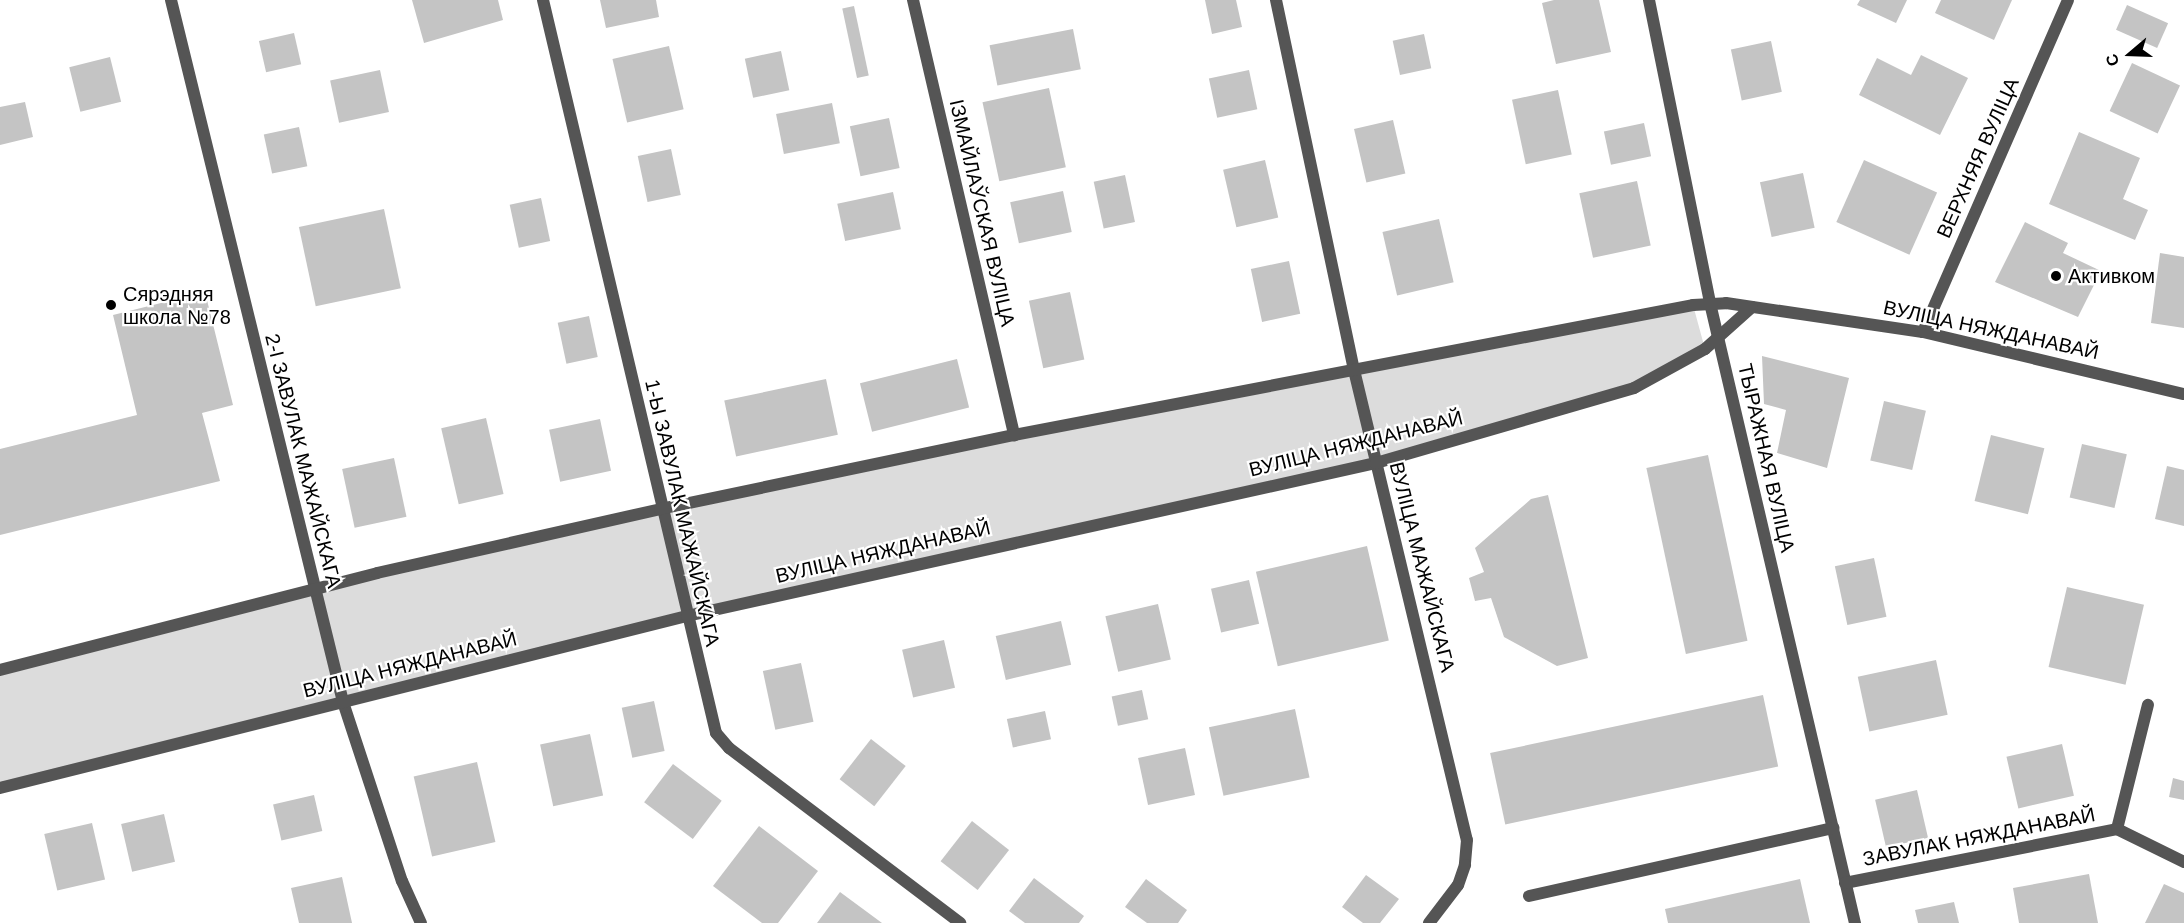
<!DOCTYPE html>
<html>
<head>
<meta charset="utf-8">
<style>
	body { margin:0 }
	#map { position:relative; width:2184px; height:923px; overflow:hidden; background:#fff; font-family:Arial,sans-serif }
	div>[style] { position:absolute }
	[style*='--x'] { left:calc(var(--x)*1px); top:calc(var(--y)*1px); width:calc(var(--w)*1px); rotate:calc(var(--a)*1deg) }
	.green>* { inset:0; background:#dcdcdc }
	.building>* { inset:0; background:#c4c4c4; transform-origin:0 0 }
	.service>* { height:12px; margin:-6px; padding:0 6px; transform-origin:6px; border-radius:6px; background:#555 }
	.minor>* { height:12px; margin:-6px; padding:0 6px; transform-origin:6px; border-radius:6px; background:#555 }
	.dots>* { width:16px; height:16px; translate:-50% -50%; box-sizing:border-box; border:3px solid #fff; border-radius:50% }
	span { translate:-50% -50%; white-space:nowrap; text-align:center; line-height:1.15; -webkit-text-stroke:4.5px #fff; paint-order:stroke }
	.street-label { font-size:20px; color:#000 }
	.poi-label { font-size:20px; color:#000 }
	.left { translate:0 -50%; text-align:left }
	.north { position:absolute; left:2100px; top:24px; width:60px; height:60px; -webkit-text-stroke:4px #fff; paint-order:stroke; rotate:251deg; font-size:16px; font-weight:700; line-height:24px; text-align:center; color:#000 }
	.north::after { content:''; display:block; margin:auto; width:21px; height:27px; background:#000; clip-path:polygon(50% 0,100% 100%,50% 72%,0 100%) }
</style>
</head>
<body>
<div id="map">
	<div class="green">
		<div style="clip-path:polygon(1693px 305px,1705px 349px,1666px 373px,1376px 463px,687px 616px,0 788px,0 670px,660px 509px)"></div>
	</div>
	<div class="building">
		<div style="clip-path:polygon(412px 0,498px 0,503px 20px,424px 43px)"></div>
		<div style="clip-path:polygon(600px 0,656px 0,659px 17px,606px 28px)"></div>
		<div style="clip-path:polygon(1205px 0,1236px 0,1242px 27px,1212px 34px)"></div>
		<div style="clip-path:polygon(1554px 0,1599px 0,1611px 52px,1556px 64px,1542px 3px)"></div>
		<div style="clip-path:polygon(1860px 0,1907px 0,1896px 23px,1857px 5px)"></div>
		<div style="clip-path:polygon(1941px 0,2012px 0,1994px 40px,1935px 13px)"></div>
		<div style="left:2127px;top:5px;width:45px;height:27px;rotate:24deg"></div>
		<div style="left:854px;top:6px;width:71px;height:12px;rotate:78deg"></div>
		<div style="left:1073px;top:29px;width:41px;height:85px;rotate:79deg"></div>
		<div style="left:294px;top:33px;width:32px;height:36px;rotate:77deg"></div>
		<div style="left:1424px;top:34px;width:35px;height:32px;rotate:78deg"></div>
		<div style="left:1771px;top:41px;width:52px;height:41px;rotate:78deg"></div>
		<div style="left:669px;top:46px;width:65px;height:58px;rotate:77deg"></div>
		<div style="left:781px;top:51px;width:40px;height:37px;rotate:78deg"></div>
		<div style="clip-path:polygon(1921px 55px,1968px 78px,1940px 135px,1859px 95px,1877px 58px,1911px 75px)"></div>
		<div style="left:110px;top:57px;width:46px;height:42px;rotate:76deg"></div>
		<div style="left:2132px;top:63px;width:53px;height:53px;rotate:25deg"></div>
		<div style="left:380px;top:70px;width:43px;height:51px;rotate:78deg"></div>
		<div style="left:1249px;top:70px;width:40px;height:41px;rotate:78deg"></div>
		<div style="left:1049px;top:88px;width:81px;height:68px;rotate:78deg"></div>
		<div style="left:1558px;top:90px;width:66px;height:47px;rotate:78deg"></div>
		<div style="clip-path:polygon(25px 102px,33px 137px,0 145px,0 107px)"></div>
		<div style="left:832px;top:103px;width:41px;height:57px;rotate:79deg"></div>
		<div style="left:889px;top:118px;width:51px;height:40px;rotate:78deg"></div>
		<div style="left:1393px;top:120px;width:55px;height:40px;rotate:77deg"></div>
		<div style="left:1644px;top:123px;width:34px;height:41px;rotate:78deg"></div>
		<div style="left:299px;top:127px;width:40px;height:36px;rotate:78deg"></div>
		<div style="clip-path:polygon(2079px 132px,2140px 158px,2123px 199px,2148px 210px,2135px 240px,2049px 204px)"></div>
		<div style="left:671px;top:149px;width:47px;height:34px;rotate:78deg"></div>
		<div style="left:1265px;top:160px;width:59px;height:43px;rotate:77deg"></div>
		<div style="left:1864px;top:160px;width:80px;height:68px;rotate:24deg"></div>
		<div style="left:1803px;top:173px;width:56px;height:44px;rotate:78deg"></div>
		<div style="left:1125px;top:175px;width:48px;height:32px;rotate:78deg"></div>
		<div style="left:1637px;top:181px;width:66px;height:59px;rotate:78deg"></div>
		<div style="left:1063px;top:191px;width:42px;height:54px;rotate:78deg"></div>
		<div style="left:893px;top:192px;width:38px;height:57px;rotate:78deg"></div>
		<div style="left:541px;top:198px;width:44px;height:32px;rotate:78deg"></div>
		<div style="left:384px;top:209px;width:81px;height:87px;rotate:78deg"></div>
		<div style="left:1439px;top:219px;width:65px;height:58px;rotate:77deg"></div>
		<div style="clip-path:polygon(2025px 222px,2068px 243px,2063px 253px,2101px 271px,2078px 317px,1995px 282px)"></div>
		<div style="clip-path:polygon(2160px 253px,2184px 257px,2184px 328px,2151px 323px)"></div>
		<div style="left:1289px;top:261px;width:54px;height:39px;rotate:78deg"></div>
		<div style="clip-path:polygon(205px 292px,233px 405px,202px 413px,220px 481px,0 535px,0 449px,137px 415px,113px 315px)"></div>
		<div style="left:1070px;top:292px;width:69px;height:42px;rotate:78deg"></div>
		<div style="left:589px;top:316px;width:42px;height:32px;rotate:78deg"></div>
		<div style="clip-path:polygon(1762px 356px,1849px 378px,1827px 468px,1777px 453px,1786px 410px,1764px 404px)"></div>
		<div style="left:957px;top:359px;width:50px;height:100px;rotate:76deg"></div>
		<div style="left:826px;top:379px;width:57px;height:104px;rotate:78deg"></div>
		<div style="left:1884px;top:401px;width:43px;height:61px;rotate:13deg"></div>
		<div style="left:486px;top:418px;width:78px;height:46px;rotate:77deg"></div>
		<div style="left:600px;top:419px;width:53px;height:52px;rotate:78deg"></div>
		<div style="left:1991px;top:435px;width:55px;height:68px;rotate:14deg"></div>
		<div style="left:2082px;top:444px;width:46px;height:55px;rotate:13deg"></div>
		<div style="left:1708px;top:455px;width:190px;height:63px;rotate:78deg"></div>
		<div style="left:394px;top:458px;width:60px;height:53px;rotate:78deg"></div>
		<div style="clip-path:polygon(2167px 466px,2184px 470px,2184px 526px,2155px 519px)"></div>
		<div style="clip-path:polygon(1548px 495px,1588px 658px,1557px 666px,1504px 637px,1491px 598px,1475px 601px,1469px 578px,1484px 572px,1475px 548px,1531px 499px)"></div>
		<div style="left:1367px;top:546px;width:97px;height:114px;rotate:77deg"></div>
		<div style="left:1874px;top:558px;width:60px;height:40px;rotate:78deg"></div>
		<div style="left:1249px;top:580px;width:45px;height:39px;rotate:77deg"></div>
		<div style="left:2067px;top:587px;width:79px;height:82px;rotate:13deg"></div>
		<div style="left:1158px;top:604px;width:57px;height:54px;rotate:77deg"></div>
		<div style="left:1061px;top:621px;width:45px;height:67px;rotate:77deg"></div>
		<div style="left:944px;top:640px;width:49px;height:43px;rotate:77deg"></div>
		<div style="left:1936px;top:660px;width:56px;height:80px;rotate:78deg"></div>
		<div style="left:801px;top:663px;width:60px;height:39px;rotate:78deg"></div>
		<div style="left:1142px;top:690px;width:30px;height:31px;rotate:78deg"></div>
		<div style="left:1763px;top:695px;width:73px;height:279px;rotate:78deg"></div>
		<div style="left:654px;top:701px;width:51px;height:33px;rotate:78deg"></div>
		<div style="left:1295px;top:709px;width:70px;height:88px;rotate:78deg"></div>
		<div style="left:1045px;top:711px;width:29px;height:39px;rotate:78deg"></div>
		<div style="left:590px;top:734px;width:63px;height:51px;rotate:78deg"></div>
		<div style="left:871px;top:739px;width:44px;height:51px;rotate:38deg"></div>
		<div style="left:2062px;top:744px;width:53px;height:57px;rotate:77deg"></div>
		<div style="left:1185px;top:748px;width:48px;height:48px;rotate:78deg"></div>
		<div style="left:477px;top:762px;width:82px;height:65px;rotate:77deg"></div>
		<div style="left:673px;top:764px;width:61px;height:48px;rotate:37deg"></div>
		<div style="clip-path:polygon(2173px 778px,2184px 781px,2184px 800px,2169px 797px)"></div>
		<div style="left:1917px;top:790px;width:49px;height:43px;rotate:77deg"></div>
		<div style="left:314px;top:795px;width:37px;height:42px;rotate:77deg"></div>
		<div style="left:164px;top:814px;width:49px;height:44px;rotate:77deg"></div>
		<div style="left:972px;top:821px;width:47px;height:51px;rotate:38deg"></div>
		<div style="left:92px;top:823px;width:58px;height:49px;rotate:77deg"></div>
		<div style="clip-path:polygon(759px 826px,818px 871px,778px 923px,762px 923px,713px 886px)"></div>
		<div style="clip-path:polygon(2089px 874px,2098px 923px,2019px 923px,2013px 888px)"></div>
		<div style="clip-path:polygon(1366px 875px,1399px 899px,1380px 923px,1363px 923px,1342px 907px)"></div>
		<div style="clip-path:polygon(342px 877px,352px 923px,299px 923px,291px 888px)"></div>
		<div style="clip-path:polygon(1034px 878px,1084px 916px,1079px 923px,1025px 923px,1009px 911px)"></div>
		<div style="clip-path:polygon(1146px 879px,1187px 910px,1178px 923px,1147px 923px,1125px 907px)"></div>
		<div style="clip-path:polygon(1800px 879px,1810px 923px,1668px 923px,1665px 909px)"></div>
		<div style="clip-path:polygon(2164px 884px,2184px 893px,2184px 923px,2145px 923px)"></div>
		<div style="clip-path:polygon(840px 892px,882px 923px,817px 923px)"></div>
		<div style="clip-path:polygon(1954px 902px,1959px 923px,1918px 923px,1915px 910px)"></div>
	</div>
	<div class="service">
		<div style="--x:2117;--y:829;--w:128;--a:-76"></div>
	</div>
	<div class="minor">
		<div style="--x:171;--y:0;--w:723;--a:76.23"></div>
		<div style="--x:343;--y:702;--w:188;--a:71.8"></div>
		<div style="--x:402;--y:881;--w:46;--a:65.7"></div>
		<div style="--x:543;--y:0;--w:753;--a:76.72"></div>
		<div style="--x:716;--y:733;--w:20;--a:49"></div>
		<div style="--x:729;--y:748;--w:290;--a:37.1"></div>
		<div style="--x:913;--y:0;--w:447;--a:76.9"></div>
		<div style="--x:1276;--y:0;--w:378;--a:78.1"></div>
		<div style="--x:1354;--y:370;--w:483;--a:76.5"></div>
		<div style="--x:1467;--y:840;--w:25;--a:95"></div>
		<div style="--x:1465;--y:865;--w:21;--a:109"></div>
		<div style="--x:1458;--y:885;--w:48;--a:127.3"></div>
		<div style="--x:1649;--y:0;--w:309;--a:78.6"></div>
		<div style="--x:1710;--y:303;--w:637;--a:76.84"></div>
		<div style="--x:1923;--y:332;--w:362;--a:-66.4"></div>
		<div style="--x:0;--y:670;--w:389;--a:-14.4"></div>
		<div style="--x:377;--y:573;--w:290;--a:-12.7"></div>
		<div style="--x:660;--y:509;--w:362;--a:-11.8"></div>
		<div style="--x:1014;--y:435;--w:691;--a:-10.84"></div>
		<div style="--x:1693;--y:305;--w:33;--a:-3"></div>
		<div style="--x:1726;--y:303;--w:199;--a:8.4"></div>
		<div style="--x:1923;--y:332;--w:268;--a:13.4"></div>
		<div style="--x:0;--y:788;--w:708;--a:-14.06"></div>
		<div style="--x:687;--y:616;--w:706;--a:-12.52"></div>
		<div style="--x:1376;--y:463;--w:269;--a:-16.2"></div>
		<div style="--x:1634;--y:388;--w:81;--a:-28.8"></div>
		<div style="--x:1705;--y:349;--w:63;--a:-41.8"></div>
		<div style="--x:1845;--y:883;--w:277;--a:-11.2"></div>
		<div style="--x:2117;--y:829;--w:75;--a:26.2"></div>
		<div style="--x:1529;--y:896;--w:312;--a:-12.6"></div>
	</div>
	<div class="dots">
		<div style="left:2056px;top:276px;background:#000"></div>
		<div style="left:111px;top:305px;background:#000"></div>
	</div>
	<div class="street-label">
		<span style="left:1978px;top:158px;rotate:-66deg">ВЕРХНЯЯ ВУЛІЦА</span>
		<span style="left:982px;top:213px;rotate:77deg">ІЗМАЙЛАЎСКАЯ ВУЛІЦА</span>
		<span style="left:1991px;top:330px;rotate:12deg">ВУЛІЦА НЯЖДАНАВАЙ</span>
		<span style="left:1356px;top:444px;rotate:-14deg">ВУЛІЦА НЯЖДАНАВАЙ</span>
		<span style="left:1766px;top:458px;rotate:77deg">ТЫРАЖНАЯ ВУЛІЦА</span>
		<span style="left:303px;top:461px;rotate:76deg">2-І ЗАВУЛАК МАЖАЙСКАГА</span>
		<span style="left:682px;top:513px;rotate:77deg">1-Ы ЗАВУЛАК МАЖАЙСКАГА</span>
		<span style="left:883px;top:552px;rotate:-13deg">ВУЛІЦА НЯЖДАНАВАЙ</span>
		<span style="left:1422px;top:567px;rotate:76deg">ВУЛІЦА МАЖАЙСКАГА</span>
		<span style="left:410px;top:665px;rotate:-14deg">ВУЛІЦА НЯЖДАНАВАЙ</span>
		<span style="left:1979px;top:837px;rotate:-11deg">ЗАВУЛАК НЯЖДАНАВАЙ</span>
	</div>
	<div class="poi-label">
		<span class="left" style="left:2068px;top:276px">Активком</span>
		<span class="left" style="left:123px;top:306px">Сярэдняя<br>школа №78</span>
	</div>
	<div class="north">С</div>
</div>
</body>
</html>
